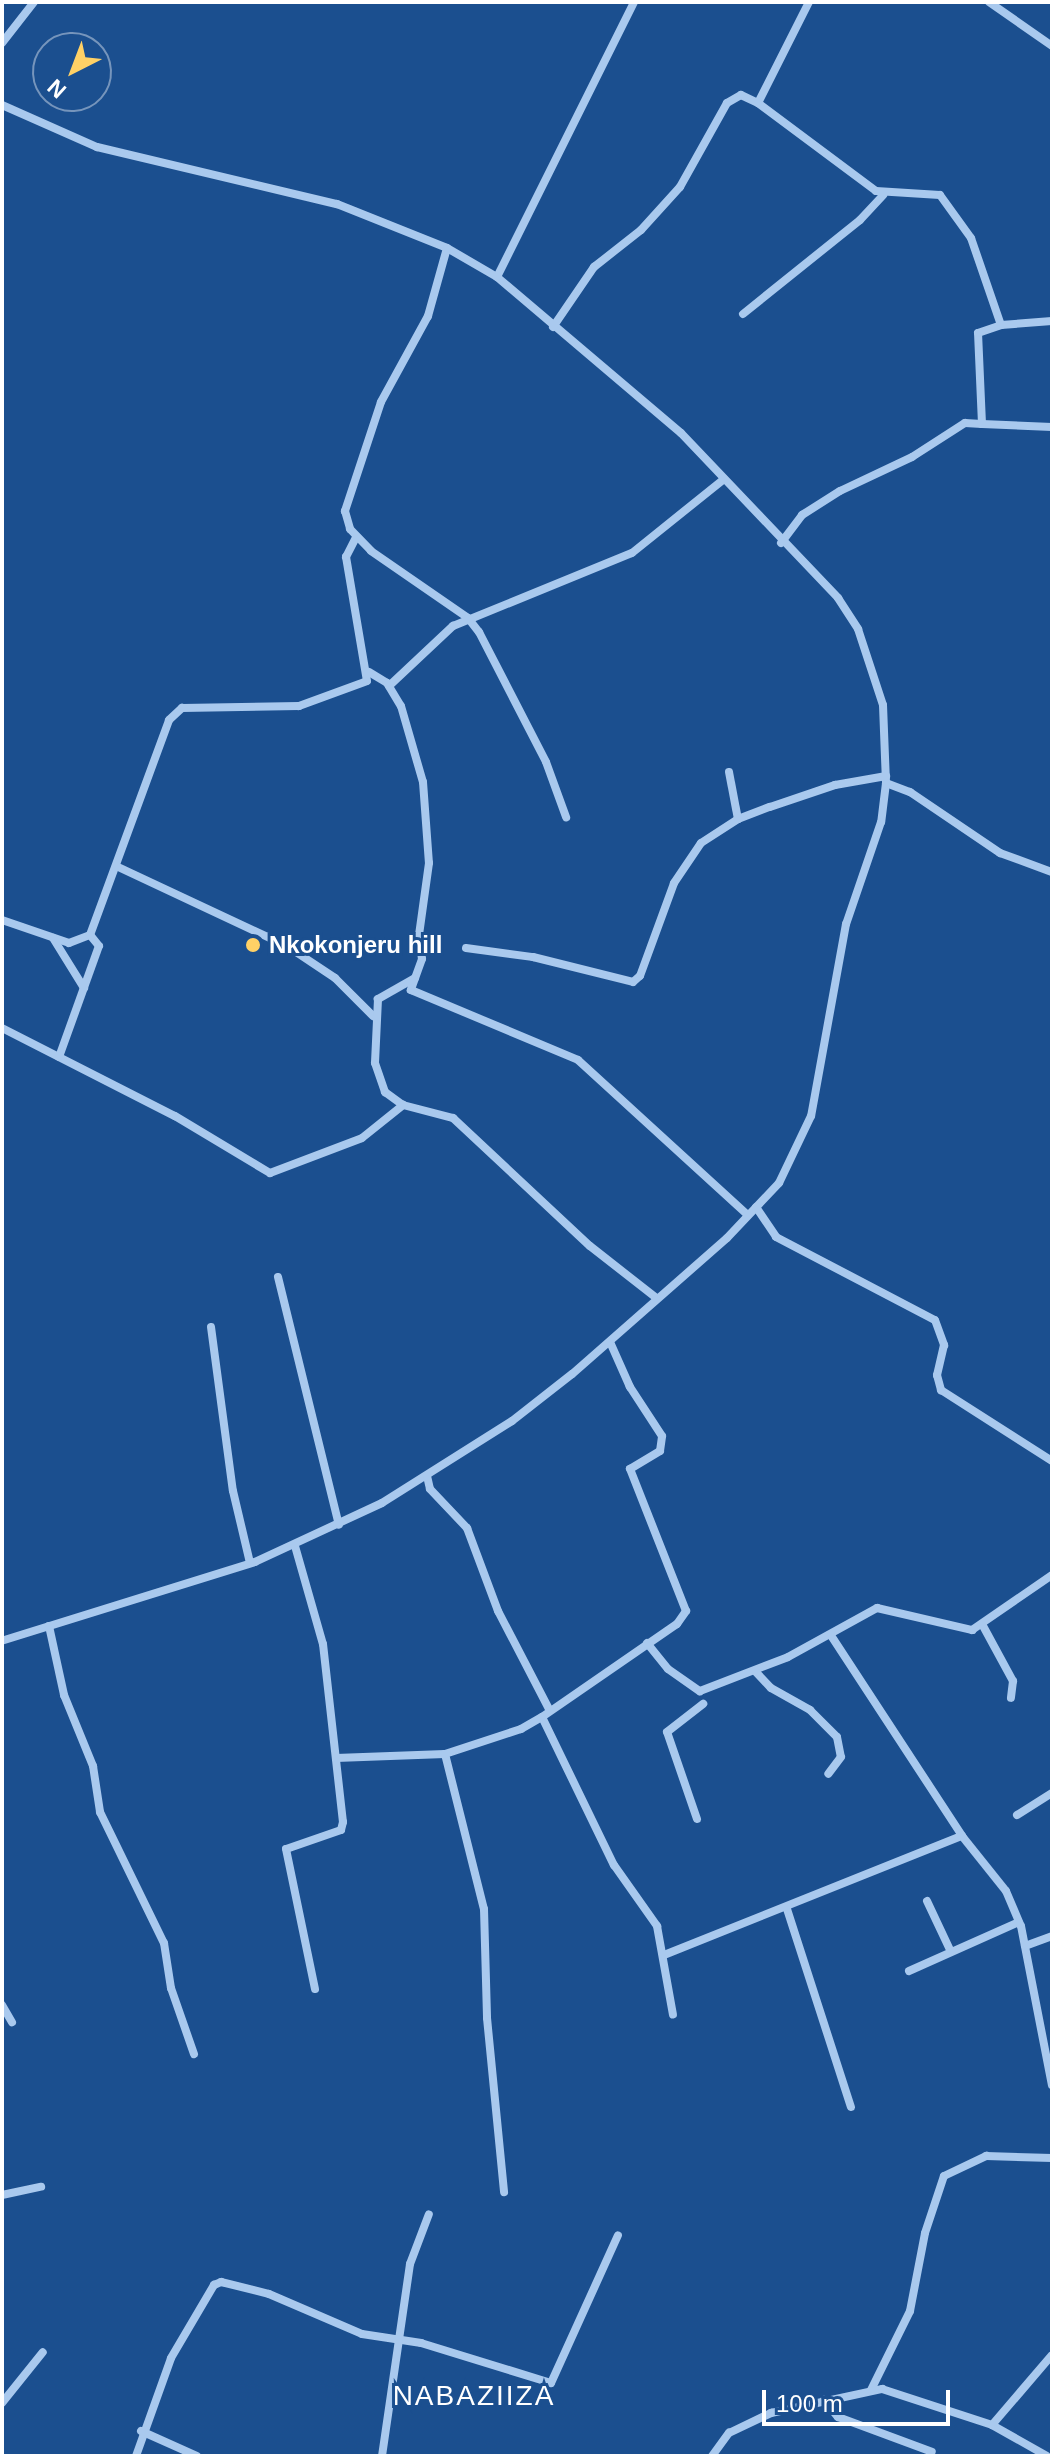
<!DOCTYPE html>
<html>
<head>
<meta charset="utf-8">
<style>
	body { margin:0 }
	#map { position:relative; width:1054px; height:2458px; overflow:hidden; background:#1b4f8f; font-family:Arial,sans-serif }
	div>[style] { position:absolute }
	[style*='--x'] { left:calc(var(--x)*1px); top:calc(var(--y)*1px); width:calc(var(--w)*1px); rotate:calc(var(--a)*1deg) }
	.street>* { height:8px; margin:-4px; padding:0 4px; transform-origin:4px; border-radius:4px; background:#a9c9ee }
	.dots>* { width:22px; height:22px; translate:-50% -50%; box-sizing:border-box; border:4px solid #1b4f8f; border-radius:50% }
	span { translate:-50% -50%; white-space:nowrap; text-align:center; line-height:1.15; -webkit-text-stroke:6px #1b4f8f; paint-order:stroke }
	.poi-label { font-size:24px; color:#fff; font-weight:700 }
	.left { translate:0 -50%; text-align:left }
	.quarter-label { font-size:28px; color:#fff; letter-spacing:2px }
	.frame { position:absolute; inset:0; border:4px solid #fff; pointer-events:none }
	.north { position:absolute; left:32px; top:32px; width:80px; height:80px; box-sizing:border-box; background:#1b4f8f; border:2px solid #7695bc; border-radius:50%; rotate:222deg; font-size:22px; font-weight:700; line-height:32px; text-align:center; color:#fff }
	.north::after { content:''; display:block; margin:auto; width:28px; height:36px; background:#ffd166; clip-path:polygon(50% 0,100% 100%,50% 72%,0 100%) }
	.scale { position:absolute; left:762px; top:2390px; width:188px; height:36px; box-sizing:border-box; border:4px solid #fff; border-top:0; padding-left:10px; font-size:24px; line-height:28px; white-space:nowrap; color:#fff; -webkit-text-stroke:6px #1b4f8f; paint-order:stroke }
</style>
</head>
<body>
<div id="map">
	<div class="street">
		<div style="--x:809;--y:2;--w:113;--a:116.8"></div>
		<div style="--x:758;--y:103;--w:147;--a:36.7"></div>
		<div style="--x:876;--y:191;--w:64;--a:3.6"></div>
		<div style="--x:940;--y:195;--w:53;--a:54.2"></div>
		<div style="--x:971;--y:238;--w:92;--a:71"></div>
		<div style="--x:989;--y:2;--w:77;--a:34.9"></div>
		<div style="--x:2;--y:43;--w:52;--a:-52"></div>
		<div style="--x:2;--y:105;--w:104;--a:23.9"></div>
		<div style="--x:97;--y:147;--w:247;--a:13.4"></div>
		<div style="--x:337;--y:204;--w:118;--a:21.8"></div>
		<div style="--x:447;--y:248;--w:58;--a:30.1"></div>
		<div style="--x:497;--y:277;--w:241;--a:40.3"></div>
		<div style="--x:681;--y:433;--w:228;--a:46.4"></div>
		<div style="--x:838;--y:598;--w:37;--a:57"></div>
		<div style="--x:858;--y:629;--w:80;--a:71.8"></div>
		<div style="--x:883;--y:705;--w:78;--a:87.8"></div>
		<div style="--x:886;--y:783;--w:39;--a:97"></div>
		<div style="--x:881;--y:822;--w:108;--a:108.9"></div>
		<div style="--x:846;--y:924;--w:195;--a:100.3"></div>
		<div style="--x:811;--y:1116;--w:74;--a:115.5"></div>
		<div style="--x:779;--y:1183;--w:76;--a:133.4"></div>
		<div style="--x:727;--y:1238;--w:206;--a:138.7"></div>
		<div style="--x:572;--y:1374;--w:76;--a:141.9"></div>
		<div style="--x:512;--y:1421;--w:154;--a:147.8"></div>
		<div style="--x:382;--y:1503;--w:140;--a:155.1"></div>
		<div style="--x:255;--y:1562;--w:265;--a:162.7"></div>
		<div style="--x:447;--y:248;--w:71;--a:105.6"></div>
		<div style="--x:428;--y:316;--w:98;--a:118.7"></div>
		<div style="--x:381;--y:402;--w:115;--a:108.3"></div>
		<div style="--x:345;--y:511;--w:19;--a:74"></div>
		<div style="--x:350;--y:529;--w:30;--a:46"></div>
		<div style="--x:371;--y:551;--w:118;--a:34.6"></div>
		<div style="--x:468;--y:618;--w:18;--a:52"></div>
		<div style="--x:479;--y:632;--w:146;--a:62.7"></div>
		<div style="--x:546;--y:762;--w:59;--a:70"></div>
		<div style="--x:497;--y:277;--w:307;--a:-63.5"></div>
		<div style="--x:743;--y:314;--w:150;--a:-38.8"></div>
		<div style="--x:860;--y:220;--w:34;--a:-47"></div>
		<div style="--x:553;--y:327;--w:73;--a:-55.7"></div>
		<div style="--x:594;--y:267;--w:60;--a:-38.2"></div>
		<div style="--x:641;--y:230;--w:58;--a:-47.8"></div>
		<div style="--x:680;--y:187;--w:96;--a:-60.8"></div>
		<div style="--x:727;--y:103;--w:16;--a:-30"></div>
		<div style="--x:741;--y:95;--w:19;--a:25"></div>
		<div style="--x:982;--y:424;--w:70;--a:2.5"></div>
		<div style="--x:781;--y:543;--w:35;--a:-53"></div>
		<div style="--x:802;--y:515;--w:45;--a:-32.3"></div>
		<div style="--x:840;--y:491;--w:80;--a:-25.3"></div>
		<div style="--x:912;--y:457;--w:63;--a:-32.7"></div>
		<div style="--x:965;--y:423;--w:17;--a:3"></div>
		<div style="--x:982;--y:424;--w:91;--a:-92.5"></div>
		<div style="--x:978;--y:333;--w:24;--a:-19"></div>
		<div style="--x:1001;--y:325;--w:51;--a:-4.5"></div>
		<div style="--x:369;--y:672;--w:21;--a:31"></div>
		<div style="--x:387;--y:683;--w:27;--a:59"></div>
		<div style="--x:401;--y:706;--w:79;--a:73.9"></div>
		<div style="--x:423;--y:782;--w:81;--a:85.8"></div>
		<div style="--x:429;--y:863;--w:73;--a:97.9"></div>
		<div style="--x:419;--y:935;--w:24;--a:83"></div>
		<div style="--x:422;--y:959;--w:33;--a:110"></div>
		<div style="--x:411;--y:990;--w:181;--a:22.7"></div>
		<div style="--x:578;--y:1060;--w:230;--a:42.4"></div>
		<div style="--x:389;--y:686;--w:88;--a:-43.2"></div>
		<div style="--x:453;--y:626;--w:193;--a:-22.2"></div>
		<div style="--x:632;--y:553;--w:118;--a:-38.8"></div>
		<div style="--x:729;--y:772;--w:48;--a:79.2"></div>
		<div style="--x:886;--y:783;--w:26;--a:21"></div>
		<div style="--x:910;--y:792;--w:109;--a:34.1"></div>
		<div style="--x:1000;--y:853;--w:55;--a:20.1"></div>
		<div style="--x:116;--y:866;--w:189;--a:25.1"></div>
		<div style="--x:287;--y:946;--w:58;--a:33.7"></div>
		<div style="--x:335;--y:978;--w:54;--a:45"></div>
		<div style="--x:2;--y:920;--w:71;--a:18.9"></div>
		<div style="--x:69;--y:943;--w:22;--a:-21"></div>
		<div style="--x:90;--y:935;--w:229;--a:-69.8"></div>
		<div style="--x:169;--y:720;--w:18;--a:-43"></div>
		<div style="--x:182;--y:708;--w:117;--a:-1"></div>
		<div style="--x:299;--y:706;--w:72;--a:-20.2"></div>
		<div style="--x:367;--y:681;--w:126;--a:-99.6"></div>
		<div style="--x:346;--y:557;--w:22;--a:-63"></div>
		<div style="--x:53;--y:938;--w:59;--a:58.2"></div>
		<div style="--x:466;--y:948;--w:68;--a:7.7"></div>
		<div style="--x:533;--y:957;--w:103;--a:14"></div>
		<div style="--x:633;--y:982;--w:9;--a:-41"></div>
		<div style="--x:640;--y:976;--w:99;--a:-69.9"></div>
		<div style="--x:674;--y:883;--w:48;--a:-56"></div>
		<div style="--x:701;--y:843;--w:44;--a:-33"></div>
		<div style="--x:738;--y:819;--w:34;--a:-21"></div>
		<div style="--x:770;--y:807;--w:69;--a:-18.7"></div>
		<div style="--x:835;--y:785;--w:52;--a:-10"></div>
		<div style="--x:415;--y:978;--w:43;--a:150.4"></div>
		<div style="--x:378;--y:999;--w:64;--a:92.7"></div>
		<div style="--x:375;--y:1063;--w:31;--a:71"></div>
		<div style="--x:385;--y:1092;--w:22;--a:36"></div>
		<div style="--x:403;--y:1105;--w:52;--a:14.6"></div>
		<div style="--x:453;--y:1118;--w:187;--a:43.1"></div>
		<div style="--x:590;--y:1246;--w:83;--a:38.1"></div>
		<div style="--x:2;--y:1028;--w:194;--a:27"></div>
		<div style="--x:175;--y:1116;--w:111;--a:31"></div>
		<div style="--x:270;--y:1173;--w:98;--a:-20.8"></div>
		<div style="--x:362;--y:1138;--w:53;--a:-38.8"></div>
		<div style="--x:59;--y:1057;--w:118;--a:-70.2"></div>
		<div style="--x:99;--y:946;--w:14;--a:-129"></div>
		<div style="--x:756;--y:1207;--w:36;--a:56"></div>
		<div style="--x:776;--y:1237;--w:179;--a:27.6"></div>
		<div style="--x:935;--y:1320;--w:27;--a:70"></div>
		<div style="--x:944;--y:1345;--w:31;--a:103"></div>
		<div style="--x:937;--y:1375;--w:16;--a:75"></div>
		<div style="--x:941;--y:1390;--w:132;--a:32.6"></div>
		<div style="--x:278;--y:1277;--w:255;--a:76.2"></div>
		<div style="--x:211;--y:1327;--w:165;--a:82.4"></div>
		<div style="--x:233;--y:1491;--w:74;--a:76.7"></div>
		<div style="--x:427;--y:1476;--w:13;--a:77"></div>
		<div style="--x:430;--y:1489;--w:54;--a:46.5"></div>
		<div style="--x:467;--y:1528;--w:89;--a:69.5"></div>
		<div style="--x:498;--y:1611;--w:110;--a:62.5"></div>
		<div style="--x:295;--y:1546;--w:102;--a:74.1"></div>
		<div style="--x:323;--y:1644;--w:179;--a:83.6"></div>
		<div style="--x:343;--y:1822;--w:8;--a:104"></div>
		<div style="--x:341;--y:1830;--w:58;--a:160.9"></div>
		<div style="--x:286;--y:1849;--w:143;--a:78.3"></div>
		<div style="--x:982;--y:1624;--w:65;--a:61.5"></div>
		<div style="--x:1013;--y:1681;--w:17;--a:97"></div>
		<div style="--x:49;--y:1626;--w:71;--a:77.7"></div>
		<div style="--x:64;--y:1695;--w:77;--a:67.8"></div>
		<div style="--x:93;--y:1766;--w:47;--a:81.3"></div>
		<div style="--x:100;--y:1812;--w:146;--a:64"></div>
		<div style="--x:164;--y:1943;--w:46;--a:81.2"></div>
		<div style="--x:171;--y:1988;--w:70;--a:70.8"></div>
		<div style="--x:832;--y:1637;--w:238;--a:56.8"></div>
		<div style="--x:962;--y:1836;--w:70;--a:51.3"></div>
		<div style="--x:1006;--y:1891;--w:38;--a:67"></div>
		<div style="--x:1021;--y:1926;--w:162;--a:79"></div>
		<div style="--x:647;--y:1643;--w:33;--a:51"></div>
		<div style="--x:668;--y:1669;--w:39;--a:35"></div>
		<div style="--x:700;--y:1691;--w:94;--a:-21.1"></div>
		<div style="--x:788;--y:1657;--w:102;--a:-28.8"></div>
		<div style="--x:877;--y:1608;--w:98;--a:13"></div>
		<div style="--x:972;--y:1630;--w:97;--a:-34.5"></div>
		<div style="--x:755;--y:1671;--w:23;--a:47"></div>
		<div style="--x:771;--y:1688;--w:45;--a:29.4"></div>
		<div style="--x:810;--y:1710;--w:38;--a:45"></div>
		<div style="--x:837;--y:1737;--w:20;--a:79"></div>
		<div style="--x:841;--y:1757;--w:21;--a:127"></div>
		<div style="--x:542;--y:1717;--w:164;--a:-34.6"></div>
		<div style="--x:677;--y:1624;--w:16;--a:-55"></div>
		<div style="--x:686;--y:1611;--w:153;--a:-111.5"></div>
		<div style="--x:630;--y:1469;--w:35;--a:-31"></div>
		<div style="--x:660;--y:1451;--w:15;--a:-82"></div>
		<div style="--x:662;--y:1436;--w:59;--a:-123.1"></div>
		<div style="--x:630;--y:1387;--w:49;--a:-114"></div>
		<div style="--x:445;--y:1754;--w:160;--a:75.9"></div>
		<div style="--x:484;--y:1909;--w:109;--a:88.4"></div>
		<div style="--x:487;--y:2018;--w:175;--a:84.4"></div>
		<div style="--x:336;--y:1758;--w:109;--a:-2.1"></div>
		<div style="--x:445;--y:1754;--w:80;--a:-18.2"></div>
		<div style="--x:521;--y:1729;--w:24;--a:-30"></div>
		<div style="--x:542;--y:1717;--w:165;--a:64.1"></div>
		<div style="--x:614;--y:1865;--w:75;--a:54.8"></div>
		<div style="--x:657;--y:1926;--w:90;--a:79.8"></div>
		<div style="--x:1017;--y:1815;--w:41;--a:-32.2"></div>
		<div style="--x:697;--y:1819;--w:92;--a:-109"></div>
		<div style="--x:667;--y:1732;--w:46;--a:-37.9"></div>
		<div style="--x:927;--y:1901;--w:56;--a:64.8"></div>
		<div style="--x:787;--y:1909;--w:208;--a:72.1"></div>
		<div style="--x:1025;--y:1946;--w:29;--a:-20"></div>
		<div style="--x:664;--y:1955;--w:321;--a:-21.8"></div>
		<div style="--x:909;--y:1971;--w:120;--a:-24"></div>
		<div style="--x:2;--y:2005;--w:20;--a:60"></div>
		<div style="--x:2;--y:2195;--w:40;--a:-12"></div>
		<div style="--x:871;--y:2390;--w:88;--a:-63.7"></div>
		<div style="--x:910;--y:2311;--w:79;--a:-79.1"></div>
		<div style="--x:925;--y:2233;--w:60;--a:-71.6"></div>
		<div style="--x:944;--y:2176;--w:47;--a:-25.5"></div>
		<div style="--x:986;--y:2156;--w:66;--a:1.7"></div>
		<div style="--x:824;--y:2400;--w:22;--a:51"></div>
		<div style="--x:838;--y:2417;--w:100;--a:20.4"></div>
		<div style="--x:2;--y:2403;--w:65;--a:-51.2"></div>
		<div style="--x:992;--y:2425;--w:92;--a:-49.4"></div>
		<div style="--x:141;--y:2431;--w:61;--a:24.1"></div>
		<div style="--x:136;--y:2456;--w:104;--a:-70.3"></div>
		<div style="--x:171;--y:2358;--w:85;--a:-59.5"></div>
		<div style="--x:214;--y:2285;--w:8;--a:-23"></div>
		<div style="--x:221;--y:2282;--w:49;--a:14"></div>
		<div style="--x:269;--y:2294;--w:101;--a:23.3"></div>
		<div style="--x:362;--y:2334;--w:60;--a:8.7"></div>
		<div style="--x:421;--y:2343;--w:136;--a:17.1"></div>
		<div style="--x:551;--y:2383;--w:162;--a:-65.6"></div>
		<div style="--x:382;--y:2456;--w:194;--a:-81.7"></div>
		<div style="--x:410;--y:2264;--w:53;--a:-69.2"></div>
		<div style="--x:712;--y:2456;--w:29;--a:-54"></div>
		<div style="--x:729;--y:2433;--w:47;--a:-25.5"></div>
		<div style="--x:771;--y:2413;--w:114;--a:-12.2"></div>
		<div style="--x:882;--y:2389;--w:116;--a:18.1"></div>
		<div style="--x:992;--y:2425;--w:63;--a:29.4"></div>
	</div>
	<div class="dots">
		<div style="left:253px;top:945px;background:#ffd166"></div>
	</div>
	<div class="poi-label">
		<span class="left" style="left:269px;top:945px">Nkokonjeru hill</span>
	</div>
	<div class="quarter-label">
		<span style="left:474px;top:2396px">NABAZIIZA</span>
	</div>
	<div class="frame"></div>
	<div class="north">N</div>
	<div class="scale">100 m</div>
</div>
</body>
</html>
